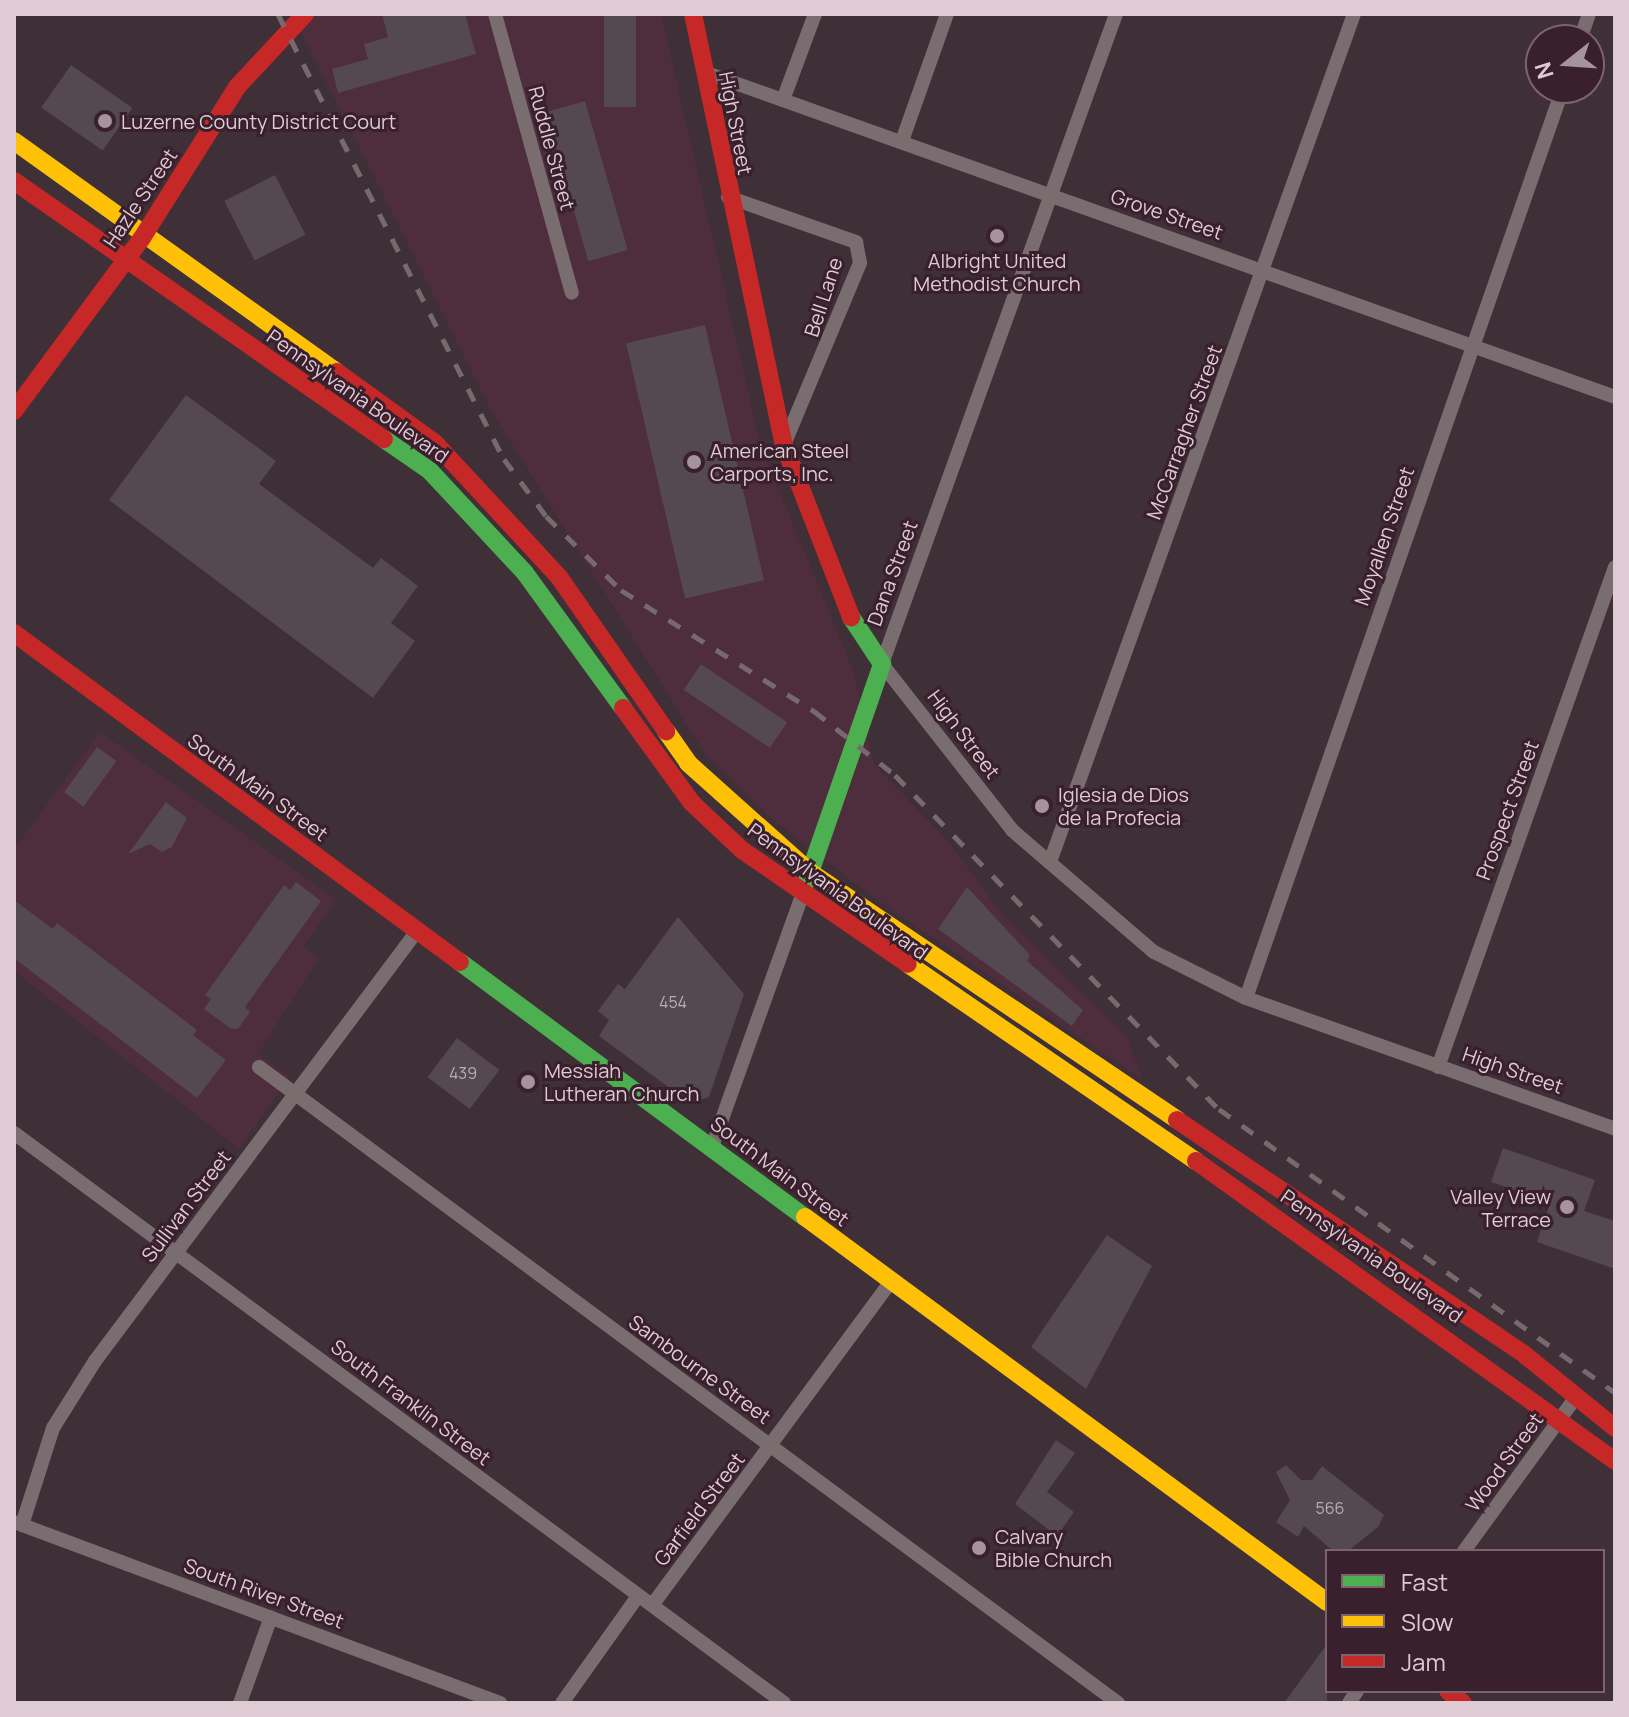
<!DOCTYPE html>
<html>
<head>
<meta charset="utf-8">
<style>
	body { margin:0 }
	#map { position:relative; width:1629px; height:1717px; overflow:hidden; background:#3f2f37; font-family:Manrope,sans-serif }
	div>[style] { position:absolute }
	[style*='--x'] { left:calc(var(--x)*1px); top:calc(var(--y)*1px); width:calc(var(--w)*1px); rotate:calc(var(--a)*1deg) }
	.built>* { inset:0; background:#4e2d3d }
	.building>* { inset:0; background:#544851; transform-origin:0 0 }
	.street>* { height:14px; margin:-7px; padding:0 7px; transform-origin:7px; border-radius:7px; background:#7a6d70 }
	.fast>* { height:18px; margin:-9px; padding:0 9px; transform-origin:9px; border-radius:9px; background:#4caf50 }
	.slow>* { height:18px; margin:-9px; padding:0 9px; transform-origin:9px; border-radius:9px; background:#ffc107 }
	.jam>* { height:18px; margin:-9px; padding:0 9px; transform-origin:9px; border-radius:9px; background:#c62828 }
	.rail>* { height:5px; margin-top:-2.5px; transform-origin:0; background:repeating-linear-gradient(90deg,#776a6e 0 14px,transparent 0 28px) }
	.dots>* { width:22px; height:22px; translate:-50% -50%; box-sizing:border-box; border:4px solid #3a1f2c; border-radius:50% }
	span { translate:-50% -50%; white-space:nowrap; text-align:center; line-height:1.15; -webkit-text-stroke:6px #3a1f2c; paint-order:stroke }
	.number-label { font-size:16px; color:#bcaab2 }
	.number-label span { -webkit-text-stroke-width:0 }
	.poi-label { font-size:20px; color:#decbd3 }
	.left { translate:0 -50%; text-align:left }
	.right { translate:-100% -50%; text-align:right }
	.street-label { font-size:20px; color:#decbd3 }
	.frame { position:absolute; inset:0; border:16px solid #decbd3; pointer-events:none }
	.legend { position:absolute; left:1325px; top:1549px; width:280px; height:144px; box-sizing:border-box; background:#3a1f2c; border:2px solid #7c646f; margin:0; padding:10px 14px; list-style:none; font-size:24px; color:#decbd3 }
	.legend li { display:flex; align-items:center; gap:16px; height:40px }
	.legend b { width:40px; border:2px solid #7c646f }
	.north { position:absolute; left:1525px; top:24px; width:80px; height:80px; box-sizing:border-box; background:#3a1f2c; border:2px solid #7c646f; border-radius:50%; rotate:253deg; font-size:22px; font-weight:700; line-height:32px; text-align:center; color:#decbd3 }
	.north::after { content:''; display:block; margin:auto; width:28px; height:36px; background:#a6949c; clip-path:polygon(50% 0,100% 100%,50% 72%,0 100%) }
</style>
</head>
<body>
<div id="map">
	<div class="built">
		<div style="clip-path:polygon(292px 14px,661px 14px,761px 447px,854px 672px,874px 764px,949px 842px,1005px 918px,1127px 1037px,1143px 1080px,873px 897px,772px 819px,705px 754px,488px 405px)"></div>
		<div style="clip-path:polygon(100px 732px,337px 900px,303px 947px,319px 958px,258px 1054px,290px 1077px,239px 1149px,14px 971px,14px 849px)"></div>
	</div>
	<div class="building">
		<div style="clip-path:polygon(382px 14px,465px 14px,476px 54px,338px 93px,332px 69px,368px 59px,364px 44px,388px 37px)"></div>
		<div style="left:604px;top:14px;width:32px;height:93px"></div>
		<div style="left:71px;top:65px;width:75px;height:52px;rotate:35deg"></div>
		<div style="left:585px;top:101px;width:155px;height:41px;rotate:74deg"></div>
		<div style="left:275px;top:175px;width:67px;height:57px;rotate:63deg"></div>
		<div style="left:705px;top:325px;width:262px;height:81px;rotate:77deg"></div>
		<div style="clip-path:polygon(186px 395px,276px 461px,259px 484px,373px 568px,381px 558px,418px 586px,391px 623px,415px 641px,373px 698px,109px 500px)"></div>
		<div style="left:701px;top:664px;width:104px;height:31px;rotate:34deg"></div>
		<div style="left:97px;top:747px;width:24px;height:56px;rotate:36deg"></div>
		<div style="clip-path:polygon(166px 802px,187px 818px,172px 847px,162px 852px,150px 844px,128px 854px)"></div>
		<div style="clip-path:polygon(296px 882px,321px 901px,245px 1007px,250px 1012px,238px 1029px,230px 1028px,204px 1009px,211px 999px,205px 995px,284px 885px,290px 890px)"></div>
		<div style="clip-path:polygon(967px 887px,1030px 955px,1027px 961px,1083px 1010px,1072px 1026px,938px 929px)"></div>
		<div style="clip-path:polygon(14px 900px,53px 929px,57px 923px,197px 1030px,193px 1035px,226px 1060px,197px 1098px,14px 958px)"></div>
		<div style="clip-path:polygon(678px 917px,744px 994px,709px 1097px,690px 1103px,599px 1036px,609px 1020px,598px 1011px,618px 984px,625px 989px)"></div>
		<div style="left:457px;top:1038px;width:53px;height:49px;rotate:37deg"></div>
		<div style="clip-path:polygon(1503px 1148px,1595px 1180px,1584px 1211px,1615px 1221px,1615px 1269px,1537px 1242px,1550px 1202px,1491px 1182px)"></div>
		<div style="clip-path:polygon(1107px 1235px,1152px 1266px,1086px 1389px,1031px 1347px)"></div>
		<div style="clip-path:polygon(1056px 1440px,1075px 1453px,1047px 1492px,1074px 1512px,1057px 1536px,1015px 1504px)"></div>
		<div style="clip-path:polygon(1286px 1465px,1301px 1480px,1312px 1480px,1322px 1466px,1384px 1515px,1378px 1527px,1348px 1551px,1333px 1551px,1304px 1526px,1298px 1537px,1276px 1522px,1290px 1500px,1276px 1472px)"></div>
		<div style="clip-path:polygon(1327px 1644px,1327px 1703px,1284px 1703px)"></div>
	</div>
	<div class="street">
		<div style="--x:495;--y:14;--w:289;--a:74.6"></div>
		<div style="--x:1116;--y:14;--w:691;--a:109.8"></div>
		<div style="--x:882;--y:664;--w:211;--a:51.9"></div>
		<div style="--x:1012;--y:830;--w:187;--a:40.7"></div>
		<div style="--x:1154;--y:952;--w:103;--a:26.6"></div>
		<div style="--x:1246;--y:998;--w:392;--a:19.5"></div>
		<div style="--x:1580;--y:40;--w:28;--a:-71"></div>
		<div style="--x:704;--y:72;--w:967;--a:19.63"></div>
		<div style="--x:783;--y:100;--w:92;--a:-69.6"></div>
		<div style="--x:902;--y:141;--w:135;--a:-70.5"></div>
		<div style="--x:728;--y:197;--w:136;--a:19.4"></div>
		<div style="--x:856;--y:242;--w:21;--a:79"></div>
		<div style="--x:860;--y:263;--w:197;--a:112.7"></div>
		<div style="--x:1050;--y:862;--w:901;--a:-70.28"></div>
		<div style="--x:1246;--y:998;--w:964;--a:-70.79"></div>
		<div style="--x:259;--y:1067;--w:1069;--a:36.52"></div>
		<div style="--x:1438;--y:1067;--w:530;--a:-70.51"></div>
		<div style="--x:14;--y:1133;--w:958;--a:36.51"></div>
		<div style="--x:712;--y:1147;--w:267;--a:-70.3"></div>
		<div style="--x:14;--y:1522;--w:519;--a:20.43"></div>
		<div style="--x:22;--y:1525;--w:102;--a:-72.3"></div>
		<div style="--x:53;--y:1428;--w:79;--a:-57.9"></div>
		<div style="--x:95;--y:1361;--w:537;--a:-53.17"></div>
		<div style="--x:1464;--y:1551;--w:190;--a:-54"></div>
		<div style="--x:653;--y:1604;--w:400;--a:-53.6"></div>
		<div style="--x:240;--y:1703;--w:91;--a:-70.2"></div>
		<div style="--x:562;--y:1703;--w:131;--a:-54.6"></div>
		<div style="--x:1349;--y:1703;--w:14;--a:-56"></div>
	</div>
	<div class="fast">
		<div style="--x:384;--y:439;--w:56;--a:34.8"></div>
		<div style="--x:430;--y:471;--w:139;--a:47"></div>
		<div style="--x:525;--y:573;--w:167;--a:54"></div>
		<div style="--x:807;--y:881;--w:230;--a:-70.9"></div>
		<div style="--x:882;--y:664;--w:56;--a:-123.4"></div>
		<div style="--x:460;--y:962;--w:429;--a:36.5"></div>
	</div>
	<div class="slow">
		<div style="--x:14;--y:141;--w:397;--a:35.6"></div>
		<div style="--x:666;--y:731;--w:39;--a:55"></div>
		<div style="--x:688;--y:763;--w:164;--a:41.8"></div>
		<div style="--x:810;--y:872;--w:443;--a:34"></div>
		<div style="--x:908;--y:964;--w:349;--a:34.4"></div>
		<div style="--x:805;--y:1217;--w:649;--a:36.41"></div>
	</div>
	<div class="jam">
		<div style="--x:693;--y:14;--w:441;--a:78.1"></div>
		<div style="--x:784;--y:445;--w:185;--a:68.7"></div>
		<div style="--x:14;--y:181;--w:451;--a:34.9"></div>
		<div style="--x:337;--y:372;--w:121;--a:35.9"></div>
		<div style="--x:435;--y:443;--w:183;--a:47.2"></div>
		<div style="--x:559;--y:577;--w:188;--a:55.2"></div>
		<div style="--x:14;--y:411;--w:215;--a:-53.5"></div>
		<div style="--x:142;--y:238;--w:178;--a:-57.8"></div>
		<div style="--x:237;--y:87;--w:100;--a:-47"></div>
		<div style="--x:14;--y:633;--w:554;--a:36.42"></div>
		<div style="--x:623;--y:708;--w:117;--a:54"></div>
		<div style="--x:692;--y:803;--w:69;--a:43.2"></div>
		<div style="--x:742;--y:850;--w:201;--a:34.5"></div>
		<div style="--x:1177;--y:1120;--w:420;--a:34"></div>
		<div style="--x:1525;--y:1355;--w:116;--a:39"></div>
		<div style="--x:1196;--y:1161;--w:515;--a:35.6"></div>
		<div style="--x:1448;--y:1691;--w:19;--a:39"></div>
	</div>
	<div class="rail">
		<div style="--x:278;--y:14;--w:499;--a:63.1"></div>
		<div style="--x:504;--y:459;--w:71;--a:53.6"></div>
		<div style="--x:546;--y:516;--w:105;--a:44.6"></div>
		<div style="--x:621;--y:590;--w:228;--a:32.1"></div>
		<div style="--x:814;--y:711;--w:103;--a:38.3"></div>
		<div style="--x:895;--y:775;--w:465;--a:45.9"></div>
		<div style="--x:1219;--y:1109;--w:487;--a:35.6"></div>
	</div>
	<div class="dots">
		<div style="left:105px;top:121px;background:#a6949c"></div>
		<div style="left:997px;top:236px;background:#a6949c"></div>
		<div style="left:694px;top:462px;background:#a6949c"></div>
		<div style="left:1042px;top:806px;background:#a6949c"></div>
		<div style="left:528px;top:1082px;background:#a6949c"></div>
		<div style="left:1567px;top:1207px;background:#a6949c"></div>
		<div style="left:979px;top:1548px;background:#a6949c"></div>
	</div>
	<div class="number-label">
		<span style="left:673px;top:1002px">454</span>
		<span style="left:463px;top:1073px">439</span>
		<span style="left:1330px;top:1508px">566</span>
	</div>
	<div class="poi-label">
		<span class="left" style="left:121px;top:121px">Luzerne County District Court</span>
		<span style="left:997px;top:272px">Albright United<br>Methodist Church</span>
		<span class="left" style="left:710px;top:462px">American Steel<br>Carports, Inc.</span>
		<span class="left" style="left:1058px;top:806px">Iglesia de Dios<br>de la Profecia</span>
		<span class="left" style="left:544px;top:1082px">Messiah<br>Lutheran Church</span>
		<span class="right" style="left:1551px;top:1208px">Valley View<br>Terrace</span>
		<span class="left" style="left:995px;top:1548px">Calvary<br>Bible Church</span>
	</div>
	<div class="street-label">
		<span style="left:736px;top:123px;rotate:79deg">High Street</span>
		<span style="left:552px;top:148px;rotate:75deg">Ruddle Street</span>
		<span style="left:140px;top:198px;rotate:-56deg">Hazle Street</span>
		<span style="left:1167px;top:214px;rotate:19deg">Grove Street</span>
		<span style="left:823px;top:297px;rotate:-72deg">Bell Lane</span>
		<span style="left:358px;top:396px;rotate:35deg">Pennsylvania Boulevard</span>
		<span style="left:1184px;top:432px;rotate:-70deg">McCarragher Street</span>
		<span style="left:1384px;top:536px;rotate:-71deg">Moyallen Street</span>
		<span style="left:892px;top:573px;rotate:-70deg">Dana Street</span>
		<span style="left:964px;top:734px;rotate:53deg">High Street</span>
		<span style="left:258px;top:787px;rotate:36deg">South Main Street</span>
		<span style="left:1507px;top:810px;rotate:-70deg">Prospect Street</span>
		<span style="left:838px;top:891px;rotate:36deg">Pennsylvania Boulevard</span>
		<span style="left:1513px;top:1070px;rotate:19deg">High Street</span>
		<span style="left:780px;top:1171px;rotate:37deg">South Main Street</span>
		<span style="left:186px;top:1206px;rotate:-53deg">Sullivan Street</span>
		<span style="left:1372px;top:1256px;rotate:35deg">Pennsylvania Boulevard</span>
		<span style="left:700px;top:1369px;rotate:36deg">Sambourne Street</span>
		<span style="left:411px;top:1402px;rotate:37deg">South Franklin Street</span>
		<span style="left:1504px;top:1462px;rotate:-54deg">Wood Street</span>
		<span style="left:699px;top:1509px;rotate:-53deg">Garfield Street</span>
		<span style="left:264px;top:1593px;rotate:20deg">South River Street</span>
	</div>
	<div class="frame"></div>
	<ul class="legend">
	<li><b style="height:10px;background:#4caf50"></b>Fast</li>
	<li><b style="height:10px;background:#ffc107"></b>Slow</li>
	<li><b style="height:10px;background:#c62828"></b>Jam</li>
	</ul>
	<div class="north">N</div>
</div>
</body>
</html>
